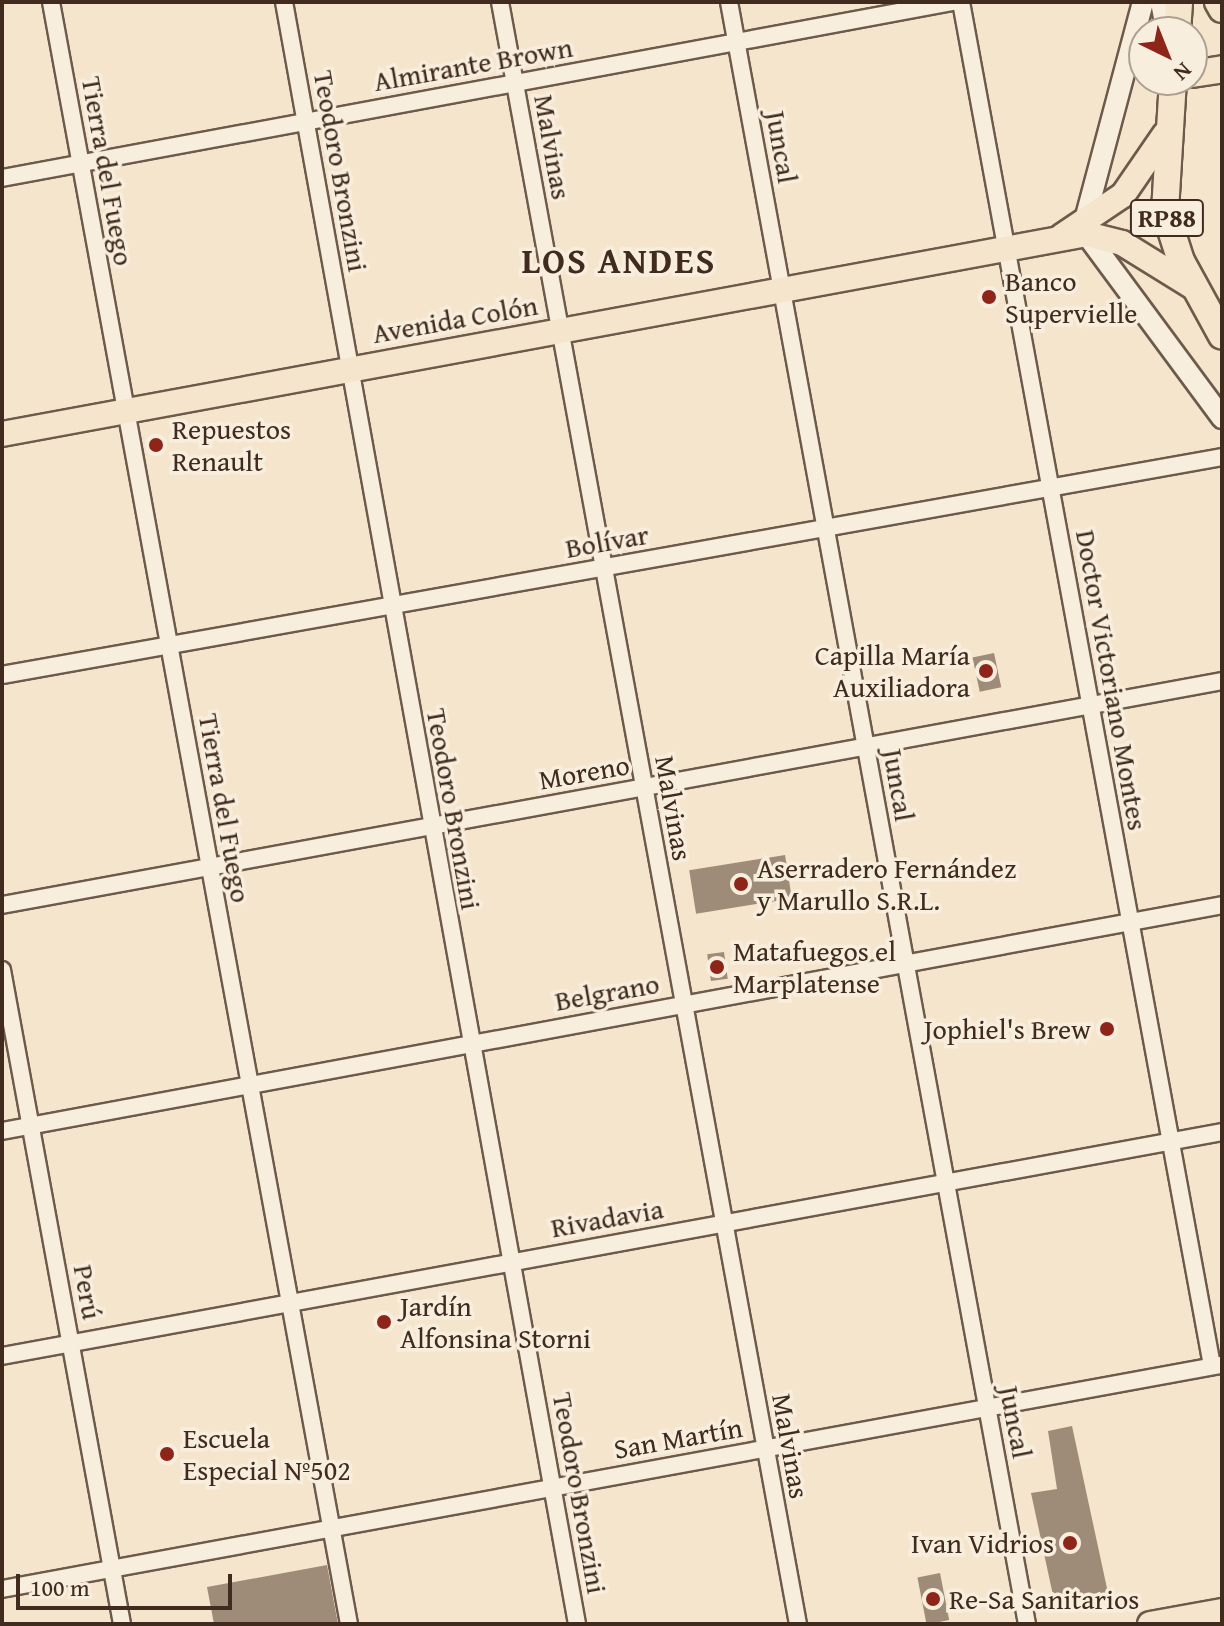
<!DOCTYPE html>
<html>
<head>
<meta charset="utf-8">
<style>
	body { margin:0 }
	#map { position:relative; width:1224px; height:1626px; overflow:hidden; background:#f5e5cd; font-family:"Gentium Book Plus",serif }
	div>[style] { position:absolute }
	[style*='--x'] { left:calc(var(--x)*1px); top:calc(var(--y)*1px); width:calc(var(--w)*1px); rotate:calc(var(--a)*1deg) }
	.building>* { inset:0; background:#9e8c79; transform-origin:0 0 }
	.roads { filter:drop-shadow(2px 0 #6d5a4a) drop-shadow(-2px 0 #6d5a4a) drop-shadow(0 2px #6d5a4a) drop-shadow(0 -2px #6d5a4a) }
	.minor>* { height:16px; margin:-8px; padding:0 8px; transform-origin:8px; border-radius:8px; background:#f8eede }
	.tertiary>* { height:20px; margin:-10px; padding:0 10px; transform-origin:10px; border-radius:10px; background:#f8eede }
	.primary>* { height:24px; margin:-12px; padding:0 12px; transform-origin:12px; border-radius:12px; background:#f5e5cd }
	.trunk>* { height:26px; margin:-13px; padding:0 13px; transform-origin:13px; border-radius:13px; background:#f5e5cd }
	.dots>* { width:22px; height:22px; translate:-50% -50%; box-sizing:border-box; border:4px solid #f8eede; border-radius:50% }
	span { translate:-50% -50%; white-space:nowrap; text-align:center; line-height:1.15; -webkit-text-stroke:7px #f8eede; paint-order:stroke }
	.shield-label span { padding:2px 6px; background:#f8eede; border:2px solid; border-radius:6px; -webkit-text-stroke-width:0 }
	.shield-label { font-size:26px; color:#402b1e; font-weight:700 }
	.street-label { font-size:28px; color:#402b1e }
	.poi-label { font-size:28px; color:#402b1e }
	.left { translate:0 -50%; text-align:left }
	.right { translate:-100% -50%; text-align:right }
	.district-label { font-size:36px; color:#402b1e; font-weight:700; letter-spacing:2px }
	.frame { position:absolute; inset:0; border:4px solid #402b1e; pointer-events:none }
	.north { position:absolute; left:1128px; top:16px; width:80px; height:80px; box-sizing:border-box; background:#f8eede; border:2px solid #aea091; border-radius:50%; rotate:137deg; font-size:22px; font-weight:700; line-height:32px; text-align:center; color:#402b1e }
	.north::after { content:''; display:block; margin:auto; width:28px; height:36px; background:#8f2418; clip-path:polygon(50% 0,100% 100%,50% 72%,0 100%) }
	.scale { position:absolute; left:16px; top:1574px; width:216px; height:36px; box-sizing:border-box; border:4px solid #402b1e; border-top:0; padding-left:10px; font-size:24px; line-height:28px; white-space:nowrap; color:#402b1e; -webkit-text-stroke:6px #f8eede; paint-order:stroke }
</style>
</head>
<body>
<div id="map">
	<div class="building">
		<div style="left:994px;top:653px;width:35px;height:22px;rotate:78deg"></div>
		<div style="left:785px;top:855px;width:44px;height:97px;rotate:81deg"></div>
		<div style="left:724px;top:952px;width:27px;height:17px;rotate:82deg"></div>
		<div style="clip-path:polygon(1072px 1426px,1108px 1593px,1054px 1600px,1031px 1493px,1057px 1489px,1048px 1431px)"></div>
		<div style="clip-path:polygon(327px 1565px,338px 1624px,214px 1624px,207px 1587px)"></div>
		<div style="left:940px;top:1573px;width:48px;height:23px;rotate:79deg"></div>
	</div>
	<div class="roads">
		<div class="minor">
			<div style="--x:51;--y:2;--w:1649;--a:79.59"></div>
			<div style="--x:284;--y:2;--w:1648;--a:79.76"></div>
			<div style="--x:500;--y:2;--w:1649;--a:79.59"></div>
			<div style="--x:729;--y:2;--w:1649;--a:79.59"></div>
			<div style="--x:961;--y:2;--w:1387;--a:79.57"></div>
			<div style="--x:2;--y:178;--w:967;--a:-10.49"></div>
			<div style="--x:2;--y:675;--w:1239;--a:-10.13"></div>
			<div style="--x:2;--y:905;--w:1240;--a:-10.4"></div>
			<div style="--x:2;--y:970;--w:665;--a:79.6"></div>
			<div style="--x:2;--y:1131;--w:1241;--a:-10.49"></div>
			<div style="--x:2;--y:1356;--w:1240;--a:-10.4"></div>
			<div style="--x:2;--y:1589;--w:1238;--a:-10.42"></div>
		</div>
		<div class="tertiary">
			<div style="--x:1161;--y:2;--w:31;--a:79"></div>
			<div style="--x:1085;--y:220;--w:226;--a:-75.1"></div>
			<div style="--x:1086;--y:234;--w:229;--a:53.5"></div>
		</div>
		<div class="primary">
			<div style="--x:1062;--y:236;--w:73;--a:-33.9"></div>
			<div style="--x:1123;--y:195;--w:74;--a:-55.5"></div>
			<div style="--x:2;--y:434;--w:1102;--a:-10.45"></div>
			<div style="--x:1086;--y:234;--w:37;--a:14"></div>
			<div style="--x:1122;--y:243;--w:86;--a:31.7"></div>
			<div style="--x:1150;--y:1624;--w:73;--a:-10.2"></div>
		</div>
		<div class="trunk">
			<div style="--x:1218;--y:2;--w:8;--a:60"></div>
			<div style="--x:1177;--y:32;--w:30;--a:-86"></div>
			<div style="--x:1192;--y:74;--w:30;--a:-9"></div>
			<div style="--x:1173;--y:80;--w:131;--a:93.5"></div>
			<div style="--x:1165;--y:211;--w:52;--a:72.3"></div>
			<div style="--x:1181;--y:261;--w:85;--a:61.3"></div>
		</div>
	</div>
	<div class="dots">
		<div style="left:989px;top:297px;background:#8f2418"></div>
		<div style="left:156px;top:445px;background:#8f2418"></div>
		<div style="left:986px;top:671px;background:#8f2418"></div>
		<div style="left:741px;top:884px;background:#8f2418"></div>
		<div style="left:717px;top:967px;background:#8f2418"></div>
		<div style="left:1107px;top:1029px;background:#8f2418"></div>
		<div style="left:384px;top:1322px;background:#8f2418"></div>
		<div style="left:167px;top:1454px;background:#8f2418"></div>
		<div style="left:1070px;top:1543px;background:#8f2418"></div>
		<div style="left:933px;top:1599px;background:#8f2418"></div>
	</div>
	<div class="shield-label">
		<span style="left:1167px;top:218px">RP88</span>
	</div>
	<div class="street-label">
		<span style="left:473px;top:64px;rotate:-10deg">Almirante Brown</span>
		<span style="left:553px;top:147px;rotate:80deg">Malvinas</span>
		<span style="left:782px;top:147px;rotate:80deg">Juncal</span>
		<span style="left:108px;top:171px;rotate:80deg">Tierra del Fuego</span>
		<span style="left:341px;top:171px;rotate:80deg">Teodoro Bronzini</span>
		<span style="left:455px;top:319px;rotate:-10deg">Avenida Colón</span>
		<span style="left:607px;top:541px;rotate:-10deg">Bolívar</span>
		<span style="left:1112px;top:680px;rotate:80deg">Doctor Victoriano Montes</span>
		<span style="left:584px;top:772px;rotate:-10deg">Moreno</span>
		<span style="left:899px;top:785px;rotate:80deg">Juncal</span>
		<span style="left:225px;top:808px;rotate:80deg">Tierra del Fuego</span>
		<span style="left:674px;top:808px;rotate:80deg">Malvinas</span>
		<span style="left:454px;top:809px;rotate:80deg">Teodoro Bronzini</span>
		<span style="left:607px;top:992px;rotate:-10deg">Belgrano</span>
		<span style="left:607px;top:1218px;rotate:-10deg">Rivadavia</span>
		<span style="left:88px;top:1292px;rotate:80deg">Perú</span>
		<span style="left:1016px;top:1422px;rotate:79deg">Juncal</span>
		<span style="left:678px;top:1438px;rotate:-10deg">San Martín</span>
		<span style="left:791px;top:1446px;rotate:80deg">Malvinas</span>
		<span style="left:580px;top:1493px;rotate:80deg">Teodoro Bronzini</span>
	</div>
	<div class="poi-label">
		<span class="left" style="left:1005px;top:297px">Banco<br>Supervielle</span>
		<span class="left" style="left:172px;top:445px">Repuestos<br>Renault</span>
		<span class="right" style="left:970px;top:671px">Capilla María<br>Auxiliadora</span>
		<span class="left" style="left:757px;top:884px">Aserradero Fernández<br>y Marullo S.R.L.</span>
		<span class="left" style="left:733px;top:967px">Matafuegos el<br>Marplatense</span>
		<span class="right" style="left:1091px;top:1029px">Jophiel's Brew</span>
		<span class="left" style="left:400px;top:1322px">Jardín<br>Alfonsina Storni</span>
		<span class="left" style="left:183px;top:1454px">Escuela<br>Especial Nº502</span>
		<span class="right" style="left:1054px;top:1543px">Ivan Vidrios</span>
		<span class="left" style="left:949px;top:1599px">Re-Sa Sanitarios</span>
	</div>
	<div class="district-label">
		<span style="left:619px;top:260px">LOS ANDES</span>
	</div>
	<div class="frame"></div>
	<div class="north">N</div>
	<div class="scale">100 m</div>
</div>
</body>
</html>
